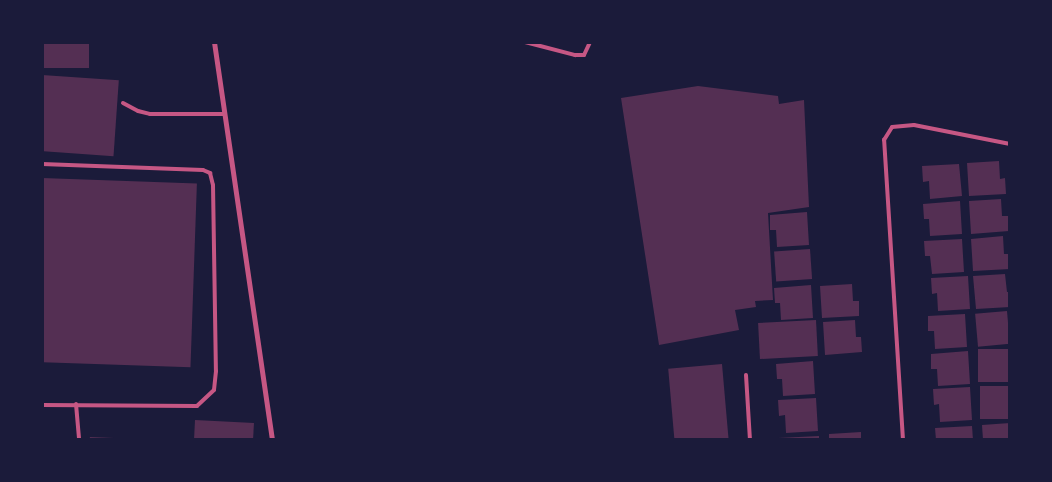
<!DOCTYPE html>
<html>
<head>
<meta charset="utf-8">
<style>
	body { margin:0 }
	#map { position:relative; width:1052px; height:482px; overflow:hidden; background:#1b1b3a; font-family:Barlow,sans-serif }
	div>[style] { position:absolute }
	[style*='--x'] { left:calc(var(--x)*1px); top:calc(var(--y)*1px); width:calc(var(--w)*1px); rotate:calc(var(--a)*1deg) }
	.building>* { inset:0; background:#542f53; transform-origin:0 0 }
	.service>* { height:4px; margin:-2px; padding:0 2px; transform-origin:2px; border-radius:2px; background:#c65784 }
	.minor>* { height:5px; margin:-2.5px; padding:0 2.5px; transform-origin:2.5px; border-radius:2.5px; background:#c65784 }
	span { translate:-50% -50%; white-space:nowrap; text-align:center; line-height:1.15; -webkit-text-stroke:4px #1b1b3a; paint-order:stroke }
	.frame { position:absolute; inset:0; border:44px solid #1b1b3a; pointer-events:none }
</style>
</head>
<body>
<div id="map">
	<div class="building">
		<div style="left:42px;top:42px;width:47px;height:26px"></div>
		<div style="left:42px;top:75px;width:77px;height:76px;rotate:4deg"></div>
		<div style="clip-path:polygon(698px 86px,778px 96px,779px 104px,804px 100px,809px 207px,768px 213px,773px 300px,755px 301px,756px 307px,735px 310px,739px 330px,659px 345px,621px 98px)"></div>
		<div style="clip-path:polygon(999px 161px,1000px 179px,1005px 178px,1006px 194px,969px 196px,967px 163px)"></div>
		<div style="clip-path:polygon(959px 164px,962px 196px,930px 199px,929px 181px,923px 182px,922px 166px)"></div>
		<div style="left:42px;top:178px;width:155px;height:184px;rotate:2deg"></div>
		<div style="clip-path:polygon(1001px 199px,1002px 216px,1008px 216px,1009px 231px,971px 234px,969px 201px)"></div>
		<div style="clip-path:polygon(960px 201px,962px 234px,930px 236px,929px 219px,924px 219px,923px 204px)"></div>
		<div style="clip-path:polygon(807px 212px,809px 245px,777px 247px,776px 230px,770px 230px,770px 215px)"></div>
		<div style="clip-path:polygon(1003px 236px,1004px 254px,1010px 254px,1010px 269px,973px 271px,971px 239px)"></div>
		<div style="clip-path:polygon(962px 239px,964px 272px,932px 274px,930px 256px,925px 256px,924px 241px)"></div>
		<div style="left:810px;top:249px;width:30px;height:36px;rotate:86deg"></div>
		<div style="clip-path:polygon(1005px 274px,1007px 292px,1010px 292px,1010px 307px,976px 309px,973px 276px)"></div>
		<div style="clip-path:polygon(968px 276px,970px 309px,938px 311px,937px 293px,932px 294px,931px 278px)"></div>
		<div style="clip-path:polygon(852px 284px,853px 301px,859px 301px,859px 316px,822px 318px,820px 286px)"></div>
		<div style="clip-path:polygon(811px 285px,813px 318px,781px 320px,780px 303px,775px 303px,774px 288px)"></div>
		<div style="left:1007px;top:311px;width:33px;height:32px;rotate:85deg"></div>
		<div style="clip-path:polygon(965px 314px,967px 347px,935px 349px,934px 331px,928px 331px,928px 316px)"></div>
		<div style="left:816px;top:320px;width:36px;height:58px;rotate:87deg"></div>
		<div style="clip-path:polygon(855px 320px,856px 337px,861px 337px,862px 352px,825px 355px,823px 322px)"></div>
		<div style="left:1010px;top:349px;width:33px;height:32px;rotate:90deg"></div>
		<div style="clip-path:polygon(968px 351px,970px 384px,938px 386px,937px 369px,931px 369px,931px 354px)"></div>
		<div style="clip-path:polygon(813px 361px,815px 394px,783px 396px,782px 379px,777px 379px,776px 364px)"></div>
		<div style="left:722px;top:364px;width:76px;height:54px;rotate:85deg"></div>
		<div style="left:1010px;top:386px;width:33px;height:30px;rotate:90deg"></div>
		<div style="clip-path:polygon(970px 387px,972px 420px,940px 422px,939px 404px,934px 405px,933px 389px)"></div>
		<div style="clip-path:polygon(816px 398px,818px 431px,786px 433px,785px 415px,779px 416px,778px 400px)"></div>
		<div style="clip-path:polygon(195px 420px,254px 423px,253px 440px,194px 440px)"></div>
		<div style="clip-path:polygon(1010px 423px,1010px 440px,983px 440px,982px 425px)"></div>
		<div style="clip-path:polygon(972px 426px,973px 440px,936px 440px,935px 428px)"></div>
		<div style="clip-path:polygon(861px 432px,861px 440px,829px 440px,829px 434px)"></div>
		<div style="clip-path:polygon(819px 436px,819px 440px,778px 440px,778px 438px)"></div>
		<div style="clip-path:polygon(90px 437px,114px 438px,114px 440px,89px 440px)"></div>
	</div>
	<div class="service">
		<div style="--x:525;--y:42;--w:52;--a:14.6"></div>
		<div style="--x:575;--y:55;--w:9;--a:0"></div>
		<div style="--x:584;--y:55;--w:14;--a:-65"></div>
		<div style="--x:123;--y:103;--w:17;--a:28"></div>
		<div style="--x:138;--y:111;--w:12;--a:14"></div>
		<div style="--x:150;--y:114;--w:75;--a:0"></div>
		<div style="--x:42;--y:164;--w:161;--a:2.1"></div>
		<div style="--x:203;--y:170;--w:8;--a:23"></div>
		<div style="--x:210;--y:173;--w:12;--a:76"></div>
		<div style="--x:213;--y:185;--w:186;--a:89.1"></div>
		<div style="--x:216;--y:371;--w:19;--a:96"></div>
		<div style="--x:214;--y:390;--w:23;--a:137"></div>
		<div style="--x:197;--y:406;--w:155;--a:-179.6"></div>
		<div style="--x:746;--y:375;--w:65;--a:86.5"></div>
		<div style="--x:76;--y:404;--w:36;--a:85"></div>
		<div style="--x:903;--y:440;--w:301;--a:-93.6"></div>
		<div style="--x:884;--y:140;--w:15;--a:-58"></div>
		<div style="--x:892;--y:127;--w:22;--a:-5"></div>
		<div style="--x:914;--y:125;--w:98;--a:11.2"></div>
	</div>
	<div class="minor">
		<div style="--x:214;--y:42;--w:402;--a:81.7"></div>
	</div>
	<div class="frame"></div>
</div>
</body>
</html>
